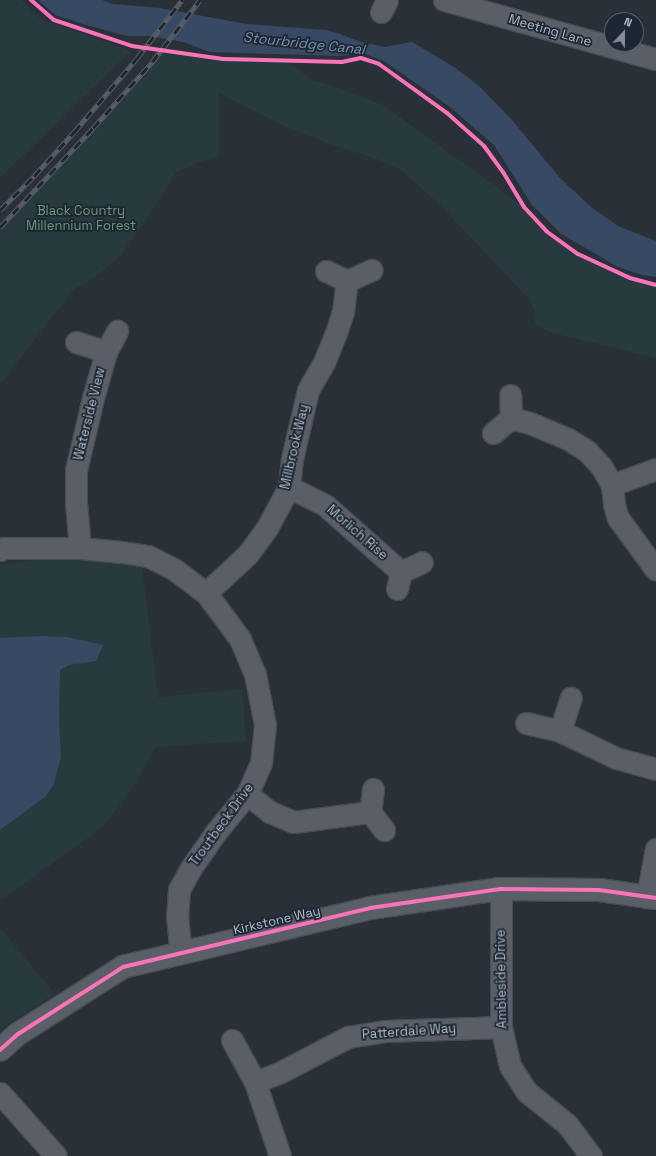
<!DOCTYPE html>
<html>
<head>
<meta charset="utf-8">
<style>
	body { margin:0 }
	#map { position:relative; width:656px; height:1156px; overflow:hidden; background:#2a3038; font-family:"Space Grotesk",sans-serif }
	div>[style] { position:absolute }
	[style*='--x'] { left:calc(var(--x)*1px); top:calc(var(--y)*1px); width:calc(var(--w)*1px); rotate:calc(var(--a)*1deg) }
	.green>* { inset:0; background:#273a3e }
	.water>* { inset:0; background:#384963 }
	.roads { filter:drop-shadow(1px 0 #484c53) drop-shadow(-1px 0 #484c53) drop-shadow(0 1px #484c53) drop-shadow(0 -1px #484c53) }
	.minor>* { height:21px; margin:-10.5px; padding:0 10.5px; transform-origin:10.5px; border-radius:10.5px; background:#5a5e66 }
	.tertiary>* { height:22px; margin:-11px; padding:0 11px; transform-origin:11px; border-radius:11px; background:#5a5e66 }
	.rail>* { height:4.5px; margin-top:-2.25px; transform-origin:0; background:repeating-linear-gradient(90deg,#1d2633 0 9px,#595d64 0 18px); box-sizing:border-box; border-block:1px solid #595d64 }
	.cycleway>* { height:4px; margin:-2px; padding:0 2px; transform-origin:2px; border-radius:2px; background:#fb73b8 }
	span { translate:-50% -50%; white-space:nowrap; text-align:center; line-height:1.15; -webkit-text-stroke:3.5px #1d2633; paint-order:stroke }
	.street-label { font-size:13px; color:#b4bcc9 }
	.park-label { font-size:13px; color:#6b9a76 }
	.water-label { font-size:14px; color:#7c92b1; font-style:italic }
	.north { position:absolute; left:604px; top:12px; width:40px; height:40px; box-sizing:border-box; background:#1d2633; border:1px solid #59626f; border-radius:50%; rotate:22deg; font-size:11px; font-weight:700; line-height:16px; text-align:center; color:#b4bcc9 }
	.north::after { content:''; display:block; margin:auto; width:14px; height:18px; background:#848b96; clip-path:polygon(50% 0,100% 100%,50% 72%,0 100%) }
</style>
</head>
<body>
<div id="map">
	<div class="green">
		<div style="clip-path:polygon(0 0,21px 0,41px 19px,131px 51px,0 178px)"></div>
		<div style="clip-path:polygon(160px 52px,223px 59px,285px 60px,314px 81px,327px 84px,383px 105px,524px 207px,546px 231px,578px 254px,630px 278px,656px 285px,656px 358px,549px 332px,537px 325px,533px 321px,535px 310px,526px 296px,440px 205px,401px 170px,377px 159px,333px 145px,282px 125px,219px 93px,219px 156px,197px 163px,175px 173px,156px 205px,121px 255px,94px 278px,74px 289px,0 384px,0 229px,61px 165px)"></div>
		<div style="clip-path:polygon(68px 555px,142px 566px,158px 697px,242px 689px,246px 741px,156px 747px,132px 789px,103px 827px,0 901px,0 565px)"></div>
		<div style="clip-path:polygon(0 928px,55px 994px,0 1029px)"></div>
	</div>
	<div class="water">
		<div style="clip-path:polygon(38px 0,102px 0,112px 4px,160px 8px,246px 24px,326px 30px,340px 34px,358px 41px,384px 47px,412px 42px,454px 67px,479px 86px,512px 120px,560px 178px,591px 207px,618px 226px,656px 241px,656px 277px,642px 275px,618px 267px,560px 233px,532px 205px,494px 145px,450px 107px,384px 61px,365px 54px,338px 56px,210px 52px,183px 42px,150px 36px,127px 36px,83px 24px,55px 15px)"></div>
		<div style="clip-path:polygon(41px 636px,67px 637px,103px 645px,96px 661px,69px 665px,60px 670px,59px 719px,61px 757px,53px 786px,45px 797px,0 830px,0 638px)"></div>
	</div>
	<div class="roads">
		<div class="minor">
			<div style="--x:444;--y:0;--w:220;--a:15.6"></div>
			<div style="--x:381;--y:12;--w:13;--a:-63"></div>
			<div style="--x:326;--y:271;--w:23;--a:25"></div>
			<div style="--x:347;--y:281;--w:27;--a:-24"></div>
			<div style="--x:76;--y:342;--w:32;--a:18"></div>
			<div style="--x:511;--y:418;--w:20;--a:15"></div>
			<div style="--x:530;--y:423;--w:41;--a:22.8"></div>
			<div style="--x:568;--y:439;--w:22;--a:32"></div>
			<div style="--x:587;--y:451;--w:21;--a:47"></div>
			<div style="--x:601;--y:466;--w:22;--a:60"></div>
			<div style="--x:612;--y:485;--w:20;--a:84"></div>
			<div style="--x:614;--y:505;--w:14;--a:73"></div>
			<div style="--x:618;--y:518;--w:64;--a:53.8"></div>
			<div style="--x:493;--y:433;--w:23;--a:-40"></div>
			<div style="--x:511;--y:418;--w:23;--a:-92"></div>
			<div style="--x:612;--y:485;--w:47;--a:-20"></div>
			<div style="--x:289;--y:487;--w:40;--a:26.6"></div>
			<div style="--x:325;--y:505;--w:101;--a:41.4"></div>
			<div style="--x:80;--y:548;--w:45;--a:-95.1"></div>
			<div style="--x:76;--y:503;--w:33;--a:-90"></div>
			<div style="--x:76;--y:470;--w:74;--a:-76.7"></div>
			<div style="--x:93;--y:398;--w:48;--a:-74.2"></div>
			<div style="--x:106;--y:352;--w:24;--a:-62"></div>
			<div style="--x:0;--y:550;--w:4;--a:-27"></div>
			<div style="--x:4;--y:548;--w:76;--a:0"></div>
			<div style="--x:80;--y:548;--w:42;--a:5.4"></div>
			<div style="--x:122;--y:552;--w:26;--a:9"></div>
			<div style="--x:148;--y:556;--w:30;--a:27"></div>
			<div style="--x:175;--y:570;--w:39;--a:37"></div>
			<div style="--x:206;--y:593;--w:57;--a:53.5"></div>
			<div style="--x:240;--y:639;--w:38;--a:67"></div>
			<div style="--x:255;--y:674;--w:52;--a:78.9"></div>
			<div style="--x:265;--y:725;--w:38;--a:96"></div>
			<div style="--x:261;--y:763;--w:34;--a:114"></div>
			<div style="--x:247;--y:794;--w:49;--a:129.2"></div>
			<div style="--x:216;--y:832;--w:44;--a:124.8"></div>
			<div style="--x:191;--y:868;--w:25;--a:119"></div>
			<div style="--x:179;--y:890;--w:26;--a:94"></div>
			<div style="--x:177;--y:916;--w:36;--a:84"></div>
			<div style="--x:397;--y:589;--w:17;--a:-77"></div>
			<div style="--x:401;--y:572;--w:23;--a:-25"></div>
			<div style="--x:206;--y:593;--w:57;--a:-42.9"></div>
			<div style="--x:248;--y:554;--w:34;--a:-54"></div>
			<div style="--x:268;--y:526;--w:44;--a:-61.7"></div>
			<div style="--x:289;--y:487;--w:28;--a:-84"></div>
			<div style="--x:292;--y:459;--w:71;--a:-76.9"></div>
			<div style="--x:308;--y:390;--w:34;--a:-60"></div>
			<div style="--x:325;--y:360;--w:29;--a:-68"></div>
			<div style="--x:336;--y:333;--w:22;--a:-72"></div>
			<div style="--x:343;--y:312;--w:31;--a:-83"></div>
			<div style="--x:526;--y:723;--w:35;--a:13"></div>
			<div style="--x:560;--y:731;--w:62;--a:25.7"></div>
			<div style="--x:616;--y:758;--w:41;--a:15.4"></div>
			<div style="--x:560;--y:731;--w:35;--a:-72"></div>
			<div style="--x:373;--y:789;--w:23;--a:97"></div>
			<div style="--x:370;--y:812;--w:23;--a:52"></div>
			<div style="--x:247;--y:794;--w:29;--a:38"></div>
			<div style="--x:270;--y:812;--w:25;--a:23"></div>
			<div style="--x:293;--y:822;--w:78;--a:-7.4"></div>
			<div style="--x:501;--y:889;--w:138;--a:90"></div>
			<div style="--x:501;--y:1027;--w:40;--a:77"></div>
			<div style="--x:510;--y:1066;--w:31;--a:57"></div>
			<div style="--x:527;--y:1092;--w:51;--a:38.7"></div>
			<div style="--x:567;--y:1124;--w:40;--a:53"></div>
			<div style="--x:647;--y:897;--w:49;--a:-79.4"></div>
			<div style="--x:232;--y:1040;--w:48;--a:61.3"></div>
			<div style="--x:255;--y:1082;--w:78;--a:71.3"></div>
			<div style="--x:255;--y:1082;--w:28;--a:-21"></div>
			<div style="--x:281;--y:1072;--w:76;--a:-27.6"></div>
			<div style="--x:348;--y:1037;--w:39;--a:-9"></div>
			<div style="--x:387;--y:1031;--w:114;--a:-2"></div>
			<div style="--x:0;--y:1093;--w:84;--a:48.4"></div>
		</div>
		<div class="tertiary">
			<div style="--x:0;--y:1050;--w:24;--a:-42"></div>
			<div style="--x:18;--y:1034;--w:125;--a:-32.5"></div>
			<div style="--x:123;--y:967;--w:254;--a:-13.4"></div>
			<div style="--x:370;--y:908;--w:132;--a:-8.3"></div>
			<div style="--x:501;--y:889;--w:98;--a:0.6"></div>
			<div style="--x:599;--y:890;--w:58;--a:8"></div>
		</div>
	</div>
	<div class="rail">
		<div style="--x:0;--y:210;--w:48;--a:-45"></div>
		<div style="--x:34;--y:176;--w:59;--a:-47.7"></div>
		<div style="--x:74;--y:132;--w:97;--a:-49.6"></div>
		<div style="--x:137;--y:58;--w:73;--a:-52.2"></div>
		<div style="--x:0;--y:227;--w:136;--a:-46.8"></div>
		<div style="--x:93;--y:128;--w:89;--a:-48.2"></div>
		<div style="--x:152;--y:62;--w:78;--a:-52.3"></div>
	</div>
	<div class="cycleway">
		<div style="--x:31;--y:0;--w:30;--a:41"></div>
		<div style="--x:54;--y:20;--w:82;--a:18.4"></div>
		<div style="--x:132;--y:46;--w:92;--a:8.1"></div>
		<div style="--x:223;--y:59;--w:119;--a:1.4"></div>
		<div style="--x:342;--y:62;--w:19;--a:-12"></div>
		<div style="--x:361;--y:58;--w:19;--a:18"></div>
		<div style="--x:379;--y:64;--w:84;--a:35.8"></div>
		<div style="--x:447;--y:113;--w:50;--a:41.7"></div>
		<div style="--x:484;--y:146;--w:32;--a:54"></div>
		<div style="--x:503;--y:172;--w:41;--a:59"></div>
		<div style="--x:524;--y:207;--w:33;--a:47"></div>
		<div style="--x:546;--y:231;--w:39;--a:36"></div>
		<div style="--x:578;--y:254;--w:57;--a:24.8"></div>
		<div style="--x:630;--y:278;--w:27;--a:15"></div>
		<div style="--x:0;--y:1050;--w:24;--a:-42"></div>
		<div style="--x:18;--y:1034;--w:125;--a:-32.5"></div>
		<div style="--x:123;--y:967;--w:254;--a:-13.4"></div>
		<div style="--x:370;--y:908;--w:132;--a:-8.3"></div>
		<div style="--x:501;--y:889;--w:98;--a:0.6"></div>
		<div style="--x:599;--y:890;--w:58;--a:8"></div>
	</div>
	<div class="street-label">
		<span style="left:550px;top:31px;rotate:16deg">Meeting Lane</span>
		<span style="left:90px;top:414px;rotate:-76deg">Waterside View</span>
		<span style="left:295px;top:447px;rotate:-77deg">Millbrook Way</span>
		<span style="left:357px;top:533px;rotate:41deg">Morlich Rise</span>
		<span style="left:222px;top:825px;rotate:-54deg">Troutbeck Drive</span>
		<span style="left:277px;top:921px;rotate:-13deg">Kirkstone Way</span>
		<span style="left:502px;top:979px;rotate:-91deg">Ambleside Drive</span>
		<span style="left:409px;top:1032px;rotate:-4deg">Patterdale Way</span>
	</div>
	<div class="park-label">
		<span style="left:81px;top:219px">Black Country<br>Millennium Forest</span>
	</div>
	<div class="water-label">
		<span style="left:304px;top:43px;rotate:6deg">Stourbridge Canal</span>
	</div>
	<div class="north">N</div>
</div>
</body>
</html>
